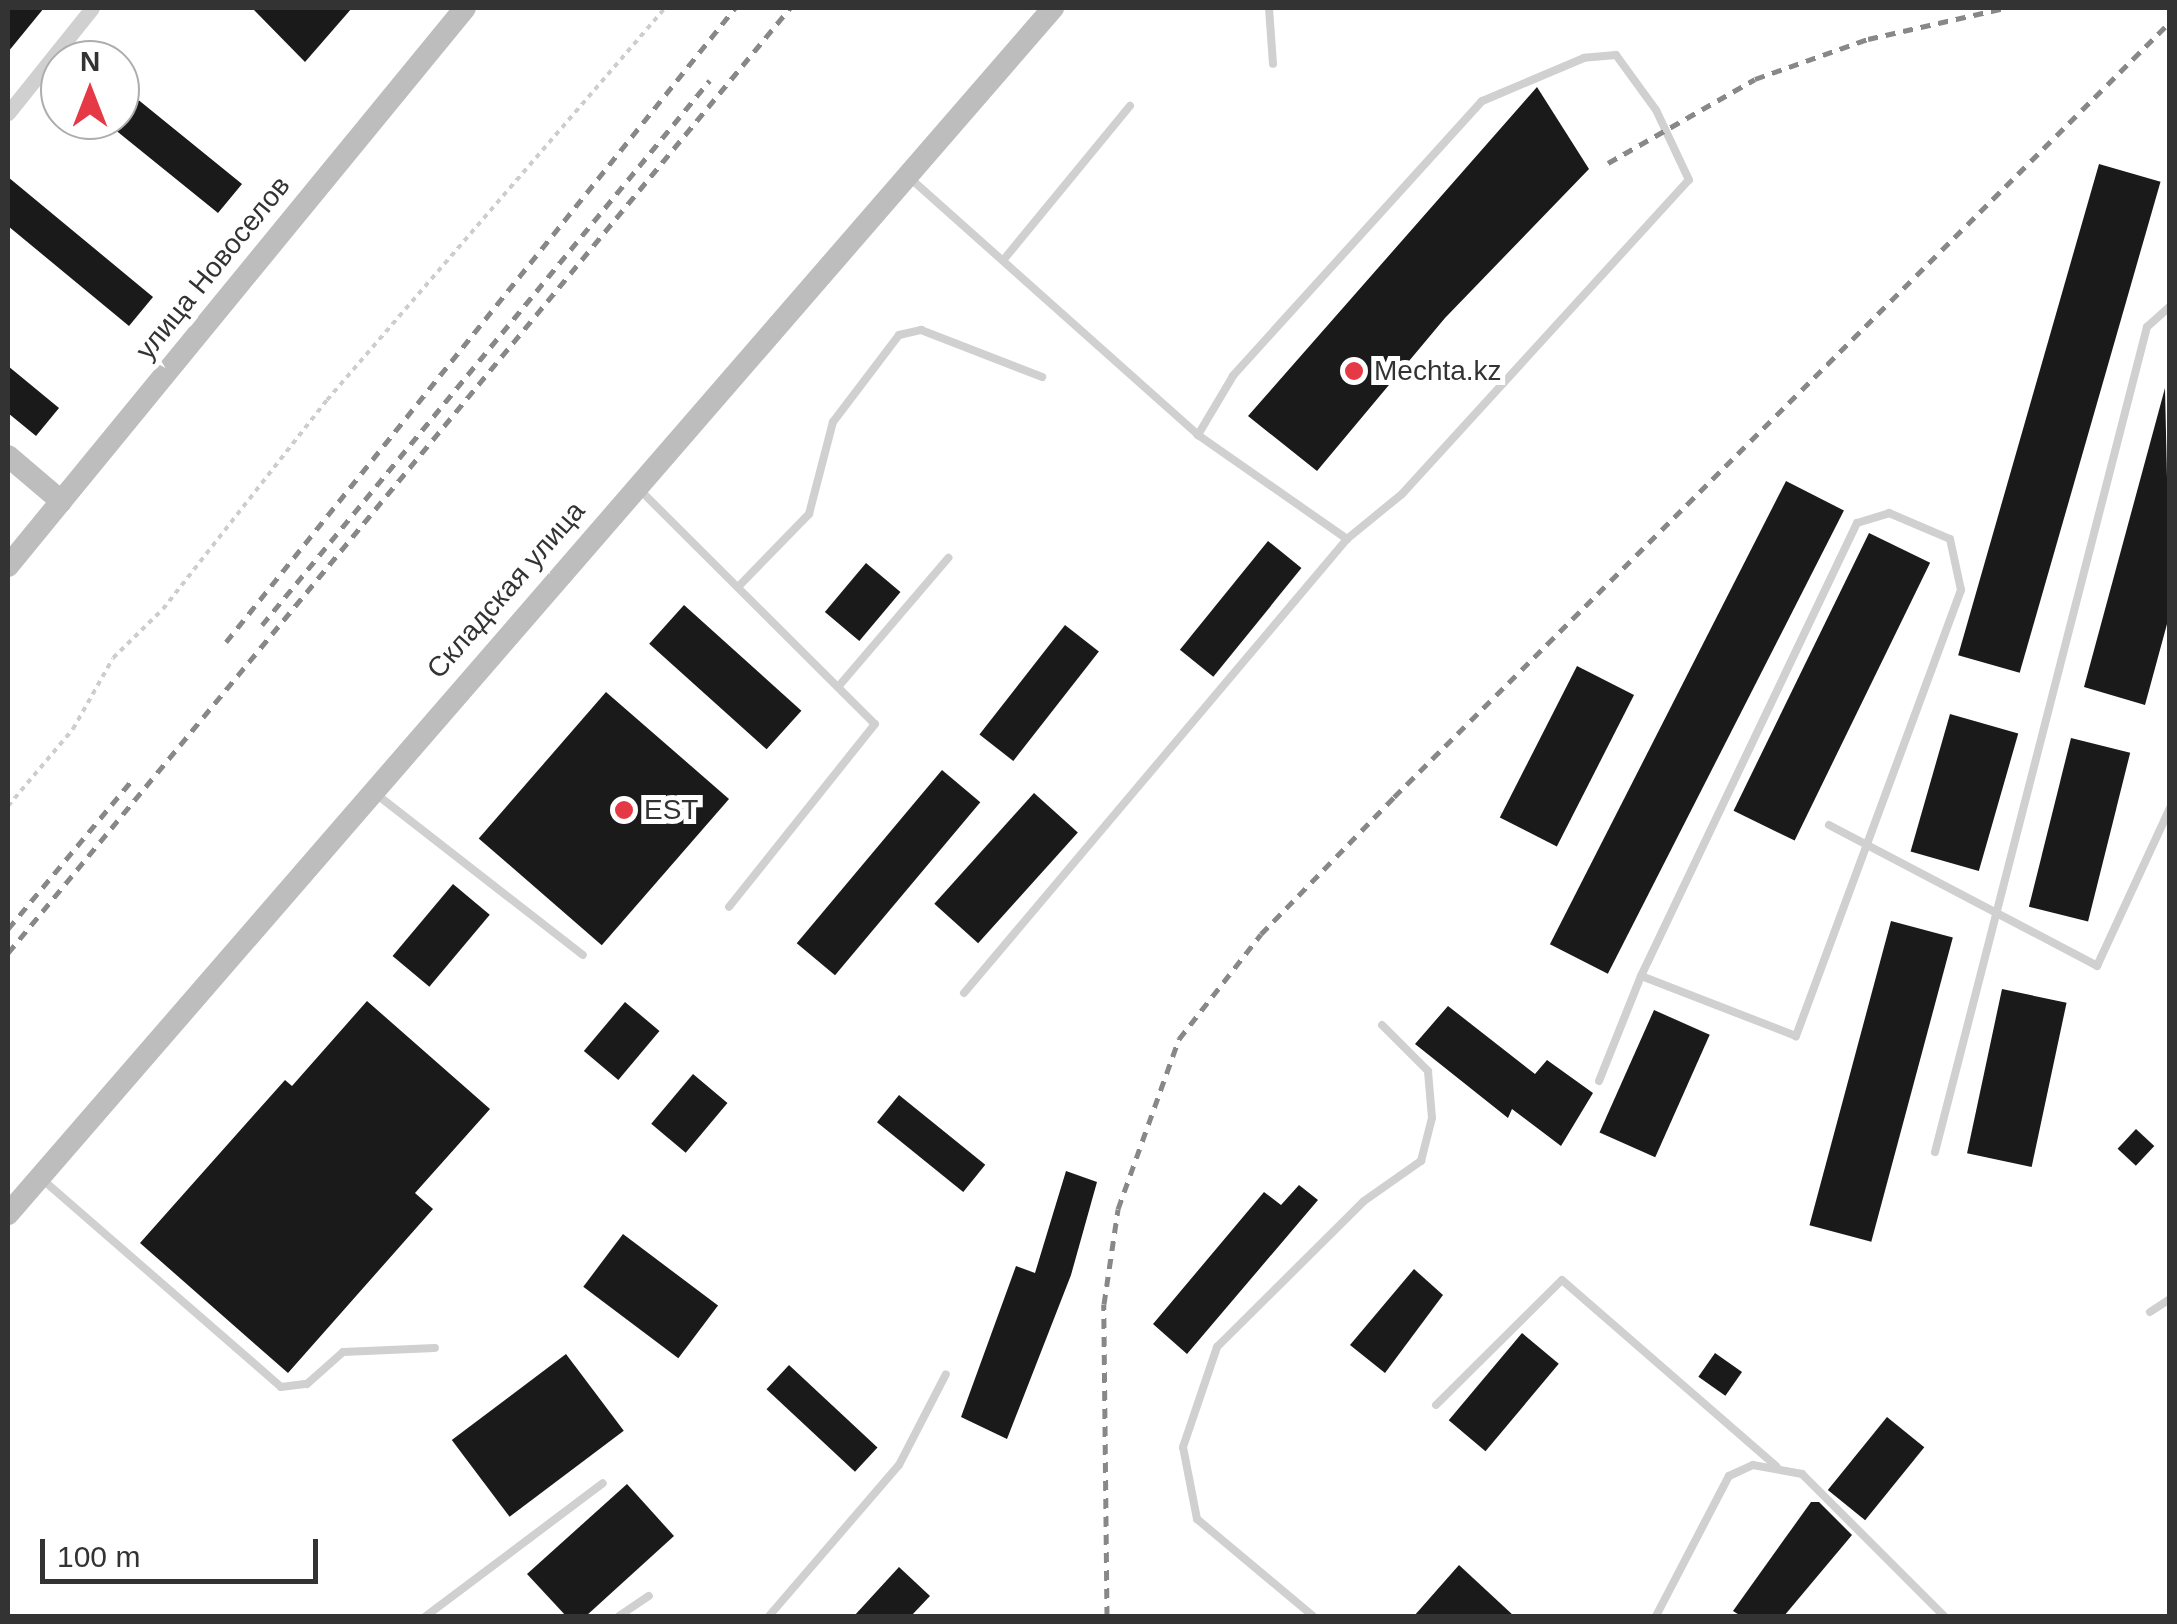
<!DOCTYPE html>
<html>
<head>
<meta charset="utf-8">
<style>
	body { margin:0 }
	#map { position:relative; width:2177px; height:1624px; overflow:hidden; background:#fff; font-family:Arial,sans-serif }
	div>[style] { position:absolute }
	[style*='--x'] { left:calc(var(--x)*1px); top:calc(var(--y)*1px); width:calc(var(--w)*1px); rotate:calc(var(--a)*1deg) }
	.building>* { inset:0; background:#1a1a1a; transform-origin:0 0 }
	.path>* { height:4px; margin-top:-2px; transform-origin:0; background:repeating-linear-gradient(90deg,#cdcdcd 0 5px,transparent 0 10px) }
	.lane>* { height:8px; margin:-4px; padding:0 4px; transform-origin:4px; border-radius:4px; background:#d0d0d0 }
	.street>* { height:15px; margin:-7.5px; padding:0 7.5px; transform-origin:7.5px; border-radius:7.5px; background:#d0d0d0 }
	.secondary>* { height:22px; margin:-11px; padding:0 11px; transform-origin:11px; border-radius:11px; background:#bdbdbd }
	.rail>* { height:5px; margin-top:-2.5px; transform-origin:0; background:repeating-linear-gradient(90deg,#888 0 10px,transparent 0 18px) }
	.dots>* { width:28px; height:28px; translate:-50% -50%; box-sizing:border-box; border:5px solid #fff; border-radius:50% }
	span { translate:-50% -50%; white-space:nowrap; text-align:center; line-height:1.15; -webkit-text-stroke:10px #fff; paint-order:stroke }
	.street-label { font-size:28px; color:#333 }
	.poi-label { font-size:28px; color:#333 }
	.left { translate:0 -50%; text-align:left }
	.frame { position:absolute; inset:0; border:10px solid #333; pointer-events:none }
	.north { position:absolute; left:40px; top:40px; width:100px; height:100px; box-sizing:border-box; background:#fff; border:2px solid #adadad; border-radius:50%; rotate:0deg; font-size:28px; font-weight:700; line-height:40px; text-align:center; color:#333 }
	.north::after { content:''; display:block; margin:auto; width:35px; height:45px; background:#e63946; clip-path:polygon(50% 0,100% 100%,50% 72%,0 100%) }
	.scale { position:absolute; left:40px; top:1539px; width:278px; height:45px; box-sizing:border-box; border:5px solid #333; border-top:0; padding-left:12px; font-size:30px; line-height:35px; white-space:nowrap; color:#333; -webkit-text-stroke:8px #fff; paint-order:stroke }
</style>
</head>
<body>
<div id="map">
	<div class="building">
		<div style="clip-path:polygon(8px 8px,44px 8px,8px 52px)"></div>
		<div style="clip-path:polygon(252px 8px,352px 8px,305px 62px)"></div>
		<div style="clip-path:polygon(120px 85px,242px 184px,218px 213px,103px 120px,120px 120px)"></div>
		<div style="clip-path:polygon(1537px 87px,1589px 169px,1445px 318px,1317px 471px,1248px 416px)"></div>
		<div style="left:2099px;top:164px;width:64px;height:511px;rotate:16deg"></div>
		<div style="clip-path:polygon(8px 177px,153px 297px,129px 326px,8px 226px)"></div>
		<div style="clip-path:polygon(8px 366px,59px 408px,36px 436px,8px 413px)"></div>
		<div style="clip-path:polygon(2165px 388px,2170px 613px,2145px 705px,2084px 687px)"></div>
		<div style="left:1786px;top:481px;width:65px;height:520px;rotate:27deg"></div>
		<div style="left:1869px;top:533px;width:68px;height:309px;rotate:26deg"></div>
		<div style="left:1268px;top:541px;width:43px;height:140px;rotate:39deg"></div>
		<div style="left:866px;top:563px;width:45px;height:64px;rotate:40deg"></div>
		<div style="left:684px;top:605px;width:158px;height:52px;rotate:42deg"></div>
		<div style="left:1065px;top:625px;width:43px;height:139px;rotate:38deg"></div>
		<div style="left:1577px;top:666px;width:64px;height:170px;rotate:27deg"></div>
		<div style="left:606px;top:692px;width:163px;height:194px;rotate:41deg"></div>
		<div style="left:1950px;top:714px;width:71px;height:143px;rotate:16deg"></div>
		<div style="left:2071px;top:738px;width:61px;height:174px;rotate:14deg"></div>
		<div style="left:942px;top:770px;width:50px;height:226px;rotate:40deg"></div>
		<div style="left:1034px;top:793px;width:59px;height:149px;rotate:42deg"></div>
		<div style="left:453px;top:884px;width:48px;height:94px;rotate:40deg"></div>
		<div style="left:1891px;top:921px;width:64px;height:315px;rotate:15deg"></div>
		<div style="left:2002px;top:989px;width:66px;height:168px;rotate:12deg"></div>
		<div style="clip-path:polygon(367px 1001px,490px 1109px,415px 1193px,433px 1209px,288px 1373px,140px 1243px,285px 1080px,292px 1086px)"></div>
		<div style="left:625px;top:1002px;width:45px;height:64px;rotate:40deg"></div>
		<div style="clip-path:polygon(1448px 1006px,1535px 1074px,1547px 1060px,1593px 1093px,1561px 1146px,1512px 1109px,1508px 1118px,1415px 1044px)"></div>
		<div style="left:1654px;top:1010px;width:61px;height:134px;rotate:24deg"></div>
		<div style="left:693px;top:1074px;width:45px;height:65px;rotate:40deg"></div>
		<div style="left:899px;top:1095px;width:111px;height:35px;rotate:39deg"></div>
		<div style="left:2136px;top:1129px;width:25px;height:27px;rotate:43deg"></div>
		<div style="clip-path:polygon(1066px 1171px,1097px 1182px,1071px 1275px,1007px 1439px,961px 1417px,1016px 1266px,1035px 1273px)"></div>
		<div style="clip-path:polygon(1299px 1185px,1318px 1200px,1187px 1354px,1153px 1324px,1264px 1192px,1281px 1205px)"></div>
		<div style="left:623px;top:1234px;width:119px;height:66px;rotate:37deg"></div>
		<div style="clip-path:polygon(1414px 1269px,1443px 1295px,1385px 1373px,1350px 1345px)"></div>
		<div style="left:1522px;top:1333px;width:48px;height:114px;rotate:40deg"></div>
		<div style="left:1715px;top:1353px;width:33px;height:29px;rotate:35deg"></div>
		<div style="left:566px;top:1354px;width:96px;height:143px;rotate:53deg"></div>
		<div style="left:789px;top:1365px;width:121px;height:33px;rotate:43deg"></div>
		<div style="left:1887px;top:1417px;width:48px;height:94px;rotate:39deg"></div>
		<div style="clip-path:polygon(627px 1484px,674px 1536px,586px 1616px,566px 1616px,527px 1574px)"></div>
		<div style="clip-path:polygon(1811px 1502px,1819px 1502px,1852px 1535px,1784px 1616px,1741px 1616px,1733px 1611px)"></div>
		<div style="clip-path:polygon(1459px 1565px,1514px 1616px,1414px 1616px)"></div>
		<div style="clip-path:polygon(899px 1567px,930px 1596px,911px 1616px,854px 1616px)"></div>
	</div>
	<div class="path">
		<div style="--x:8;--y:806;--w:101;--a:-49.8"></div>
		<div style="--x:73;--y:729;--w:81;--a:-60.6"></div>
		<div style="--x:113;--y:658;--w:70;--a:-44.4"></div>
		<div style="--x:163;--y:609;--w:266;--a:-51.9"></div>
		<div style="--x:327;--y:400;--w:518;--a:-49.23"></div>
	</div>
	<div class="lane">
		<div style="--x:1269;--y:8;--w:56;--a:85.9"></div>
		<div style="--x:911;--y:179;--w:385;--a:41.7"></div>
		<div style="--x:1198;--y:435;--w:182;--a:34.9"></div>
		<div style="--x:1347;--y:539;--w:71;--a:-39.3"></div>
		<div style="--x:1402;--y:494;--w:425;--a:-47.6"></div>
		<div style="--x:1689;--y:180;--w:77;--a:-115.2"></div>
		<div style="--x:1656;--y:110;--w:68;--a:-126"></div>
		<div style="--x:1616;--y:55;--w:32;--a:175"></div>
		<div style="--x:1584;--y:58;--w:111;--a:157.1"></div>
		<div style="--x:1482;--y:101;--w:371;--a:132.2"></div>
		<div style="--x:1233;--y:376;--w:69;--a:120.7"></div>
		<div style="--x:1005;--y:258;--w:197;--a:-50.6"></div>
		<div style="--x:639;--y:489;--w:333;--a:44.9"></div>
		<div style="--x:875;--y:724;--w:234;--a:128.6"></div>
		<div style="--x:1889;--y:513;--w:66;--a:23.1"></div>
		<div style="--x:1950;--y:539;--w:52;--a:77.8"></div>
		<div style="--x:1961;--y:590;--w:476;--a:110.3"></div>
		<div style="--x:1796;--y:1036;--w:166;--a:-158.8"></div>
		<div style="--x:1641;--y:976;--w:502;--a:-64.51"></div>
		<div style="--x:1857;--y:523;--w:34;--a:-17"></div>
		<div style="--x:738;--y:587;--w:102;--a:-45.8"></div>
		<div style="--x:809;--y:514;--w:95;--a:-75.4"></div>
		<div style="--x:833;--y:422;--w:109;--a:-52.8"></div>
		<div style="--x:899;--y:335;--w:23;--a:-13"></div>
		<div style="--x:921;--y:330;--w:130;--a:21.2"></div>
		<div style="--x:838;--y:687;--w:170;--a:-49.5"></div>
		<div style="--x:376;--y:794;--w:262;--a:37.9"></div>
		<div style="--x:1829;--y:825;--w:303;--a:27.7"></div>
		<div style="--x:2097;--y:966;--w:174;--a:-65.2"></div>
		<div style="--x:964;--y:993;--w:594;--a:-49.85"></div>
		<div style="--x:1599;--y:1081;--w:113;--a:-68.2"></div>
		<div style="--x:1935;--y:1152;--w:852;--a:-75.59"></div>
		<div style="--x:2147;--y:327;--w:31;--a:-42"></div>
		<div style="--x:43;--y:1180;--w:315;--a:41"></div>
		<div style="--x:281;--y:1387;--w:26;--a:-7"></div>
		<div style="--x:307;--y:1384;--w:48;--a:-41.6"></div>
		<div style="--x:343;--y:1352;--w:92;--a:-2.5"></div>
		<div style="--x:2150;--y:1312;--w:24;--a:-33"></div>
		<div style="--x:1436;--y:1405;--w:177;--a:-44.8"></div>
		<div style="--x:1562;--y:1280;--w:284;--a:41"></div>
		<div style="--x:426;--y:1616;--w:221;--a:-36.9"></div>
		<div style="--x:619;--y:1616;--w:36;--a:-34"></div>
		<div style="--x:769;--y:1616;--w:199;--a:-49.3"></div>
		<div style="--x:899;--y:1465;--w:102;--a:-62.7"></div>
		<div style="--x:1313;--y:1616;--w:151;--a:-140.1"></div>
		<div style="--x:1197;--y:1519;--w:73;--a:-101"></div>
		<div style="--x:1183;--y:1447;--w:106;--a:-71.2"></div>
		<div style="--x:1217;--y:1347;--w:207;--a:-44.8"></div>
		<div style="--x:1364;--y:1201;--w:70;--a:-35.1"></div>
		<div style="--x:1421;--y:1161;--w:44;--a:-75.7"></div>
		<div style="--x:1432;--y:1118;--w:47;--a:-94.9"></div>
		<div style="--x:1428;--y:1071;--w:65;--a:-135"></div>
		<div style="--x:1656;--y:1616;--w:158;--a:-62.5"></div>
		<div style="--x:1729;--y:1476;--w:26;--a:-25"></div>
		<div style="--x:1753;--y:1465;--w:50;--a:10.4"></div>
		<div style="--x:1802;--y:1474;--w:201;--a:45"></div>
	</div>
	<div class="street">
		<div style="--x:8;--y:113;--w:134;--a:-51.3"></div>
	</div>
	<div class="secondary">
		<div style="--x:8;--y:456;--w:70;--a:40.3"></div>
		<div style="--x:8;--y:566;--w:721;--a:-50.68"></div>
		<div style="--x:8;--y:1214;--w:1596;--a:-49.09"></div>
	</div>
	<div class="rail">
		<div style="--x:1608;--y:163;--w:169;--a:-29.7"></div>
		<div style="--x:1755;--y:79;--w:120;--a:-19.5"></div>
		<div style="--x:1868;--y:39;--w:140;--a:-12.8"></div>
		<div style="--x:262;--y:625;--w:705;--a:-50.58"></div>
		<div style="--x:226;--y:642;--w:813;--a:-51.24"></div>
		<div style="--x:8;--y:929;--w:197;--a:-50.2"></div>
		<div style="--x:8;--y:953;--w:1227;--a:-50.39"></div>
		<div style="--x:1107;--y:1616;--w:312;--a:-90.6"></div>
		<div style="--x:1104;--y:1304;--w:96;--a:-81.6"></div>
		<div style="--x:1118;--y:1209;--w:181;--a:-70.3"></div>
		<div style="--x:1179;--y:1039;--w:133;--a:-52"></div>
		<div style="--x:1261;--y:934;--w:191;--a:-45.8"></div>
		<div style="--x:1394;--y:797;--w:1097;--a:-44.96"></div>
	</div>
	<div class="dots">
		<div style="left:1354px;top:371px;background:#e63946"></div>
		<div style="left:624px;top:810px;background:#e63946"></div>
	</div>
	<div class="street-label">
		<span style="left:213px;top:268px;rotate:-51deg">улица Новоселов</span>
		<span style="left:506px;top:590px;rotate:-49deg">Складская улица</span>
	</div>
	<div class="poi-label">
		<span class="left" style="left:1374px;top:371px">Mechta.kz</span>
		<span class="left" style="left:644px;top:810px">EST</span>
	</div>
	<div class="frame"></div>
	<div class="north">N</div>
	<div class="scale">100 m</div>
</div>
</body>
</html>
